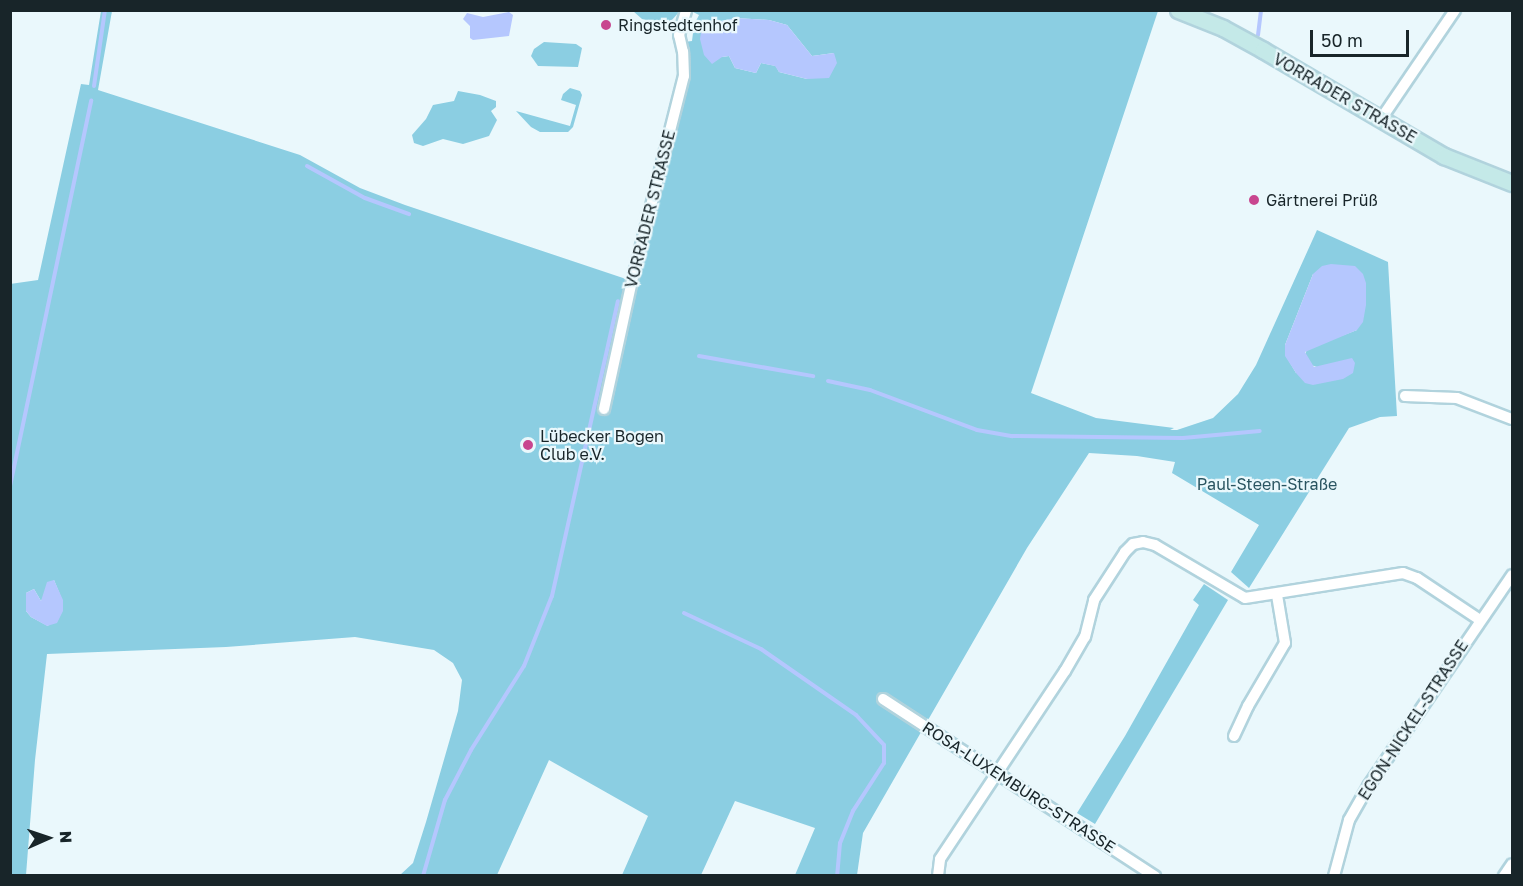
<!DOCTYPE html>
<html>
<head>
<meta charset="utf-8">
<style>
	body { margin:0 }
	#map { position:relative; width:1523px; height:886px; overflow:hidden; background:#eaf8fc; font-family:"Golos Text",sans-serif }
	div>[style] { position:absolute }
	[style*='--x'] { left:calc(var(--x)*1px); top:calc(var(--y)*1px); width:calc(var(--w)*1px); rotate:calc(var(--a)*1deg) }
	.green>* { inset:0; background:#8bcee2 }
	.water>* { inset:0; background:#b5c7fe }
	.stream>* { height:4px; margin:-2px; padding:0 2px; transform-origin:2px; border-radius:2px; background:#b5c7fe }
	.roads { filter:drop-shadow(2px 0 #b1d3dd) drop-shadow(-2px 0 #b1d3dd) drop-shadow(0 2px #b1d3dd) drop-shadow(0 -2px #b1d3dd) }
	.street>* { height:10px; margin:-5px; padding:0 5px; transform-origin:5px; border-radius:5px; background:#fff }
	.secondary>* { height:15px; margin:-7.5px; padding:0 7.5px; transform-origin:7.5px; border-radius:7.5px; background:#c4e9e8 }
	.dots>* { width:16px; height:16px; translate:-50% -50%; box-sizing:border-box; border:3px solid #eaf8fc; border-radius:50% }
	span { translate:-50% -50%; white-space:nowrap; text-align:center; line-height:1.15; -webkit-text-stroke:4.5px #eaf8fc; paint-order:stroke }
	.poi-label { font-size:16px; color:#182529 }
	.left { translate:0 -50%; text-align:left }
	.street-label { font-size:16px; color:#182529 }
	.park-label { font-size:16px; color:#295460 }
	.frame { position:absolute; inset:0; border:12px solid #182529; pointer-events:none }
	.north { position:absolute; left:18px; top:808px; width:60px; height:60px; -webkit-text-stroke:4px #eaf8fc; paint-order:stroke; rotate:87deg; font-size:16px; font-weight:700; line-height:24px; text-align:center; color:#182529 }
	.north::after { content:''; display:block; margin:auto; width:21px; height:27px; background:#182529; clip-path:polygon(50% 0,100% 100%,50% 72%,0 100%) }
	.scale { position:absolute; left:1310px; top:30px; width:99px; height:27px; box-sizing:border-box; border:3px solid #182529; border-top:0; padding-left:8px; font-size:18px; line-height:21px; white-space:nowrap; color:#182529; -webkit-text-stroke:4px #eaf8fc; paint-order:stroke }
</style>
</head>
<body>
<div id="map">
	<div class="green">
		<div style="clip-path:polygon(evenodd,101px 11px,112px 11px,98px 90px,300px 155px,360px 188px,405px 205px,638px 283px,688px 77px,684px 42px,692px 41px,694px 25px,699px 15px,691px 11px,1158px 11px,1031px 393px,1096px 418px,1174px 428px,1170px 430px,1177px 430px,1213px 418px,1238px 394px,1256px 365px,1317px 230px,1388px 262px,1397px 416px,1380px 417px,1349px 428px,1249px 588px,1231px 572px,1259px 525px,1172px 473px,1175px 462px,1137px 456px,1089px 453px,1027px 548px,863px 833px,857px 875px,795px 875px,815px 828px,735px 801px,701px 875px,622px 875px,648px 816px,549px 760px,497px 875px,400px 875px,413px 863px,426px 822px,458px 711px,462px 680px,453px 663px,434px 650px,355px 637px,226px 647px,47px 654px,35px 760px,26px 875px,11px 875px,10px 284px,38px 280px,81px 84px,89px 85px,101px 11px,736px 18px,769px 20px,787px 25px,812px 56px,834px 53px,807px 79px,779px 72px,776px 66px,761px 63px,756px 73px,735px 68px,729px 56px,722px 57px,710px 23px,736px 18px,101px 11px,1313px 274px,1357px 330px,1307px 349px,1305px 355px,1311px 365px,1317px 367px,1296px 373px,1286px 356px,1285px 345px,1313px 274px,101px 11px,54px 580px,61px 597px,48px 626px,31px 617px,26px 611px,26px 593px,34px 589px,41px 601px,54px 580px)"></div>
		<div style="clip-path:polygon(633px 11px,680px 11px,671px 21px,662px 23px,642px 19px)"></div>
		<div style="clip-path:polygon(544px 42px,576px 44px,582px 48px,578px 67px,538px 66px,531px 56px,534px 49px)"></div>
		<div style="clip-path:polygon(570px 88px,580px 91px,582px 95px,573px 127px,568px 132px,540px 132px,531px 127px,516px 111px,570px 126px,576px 105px,561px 100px,563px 94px)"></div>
		<div style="clip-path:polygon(458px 91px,480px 95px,496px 101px,496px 107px,491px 111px,497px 120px,489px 136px,463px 144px,443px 139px,423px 146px,414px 143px,412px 135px,426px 119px,433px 105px,454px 101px)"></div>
		<div style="clip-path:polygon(1204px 584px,1228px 600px,1095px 824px,1077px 813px,1125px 736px,1199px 605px,1193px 600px)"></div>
	</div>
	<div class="water">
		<div style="clip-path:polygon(509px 12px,513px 15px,509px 36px,473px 40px,470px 38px,470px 26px,463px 19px,467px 13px,483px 17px)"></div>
		<div style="clip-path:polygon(736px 18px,769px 20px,787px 25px,812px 56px,834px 53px,837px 63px,829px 78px,807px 79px,779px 72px,775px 66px,761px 63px,756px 73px,735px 68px,729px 56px,722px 57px,712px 64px,704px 55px,700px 39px,702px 26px)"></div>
		<div style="clip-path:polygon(1331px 264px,1355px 266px,1363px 274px,1366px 283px,1366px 305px,1363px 322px,1357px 330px,1305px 352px,1314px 367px,1352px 358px,1355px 363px,1353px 373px,1343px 379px,1313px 385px,1305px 383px,1296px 373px,1285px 356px,1285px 345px,1313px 274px,1322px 266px)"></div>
		<div style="clip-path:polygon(54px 580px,63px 600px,63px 611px,57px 623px,47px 626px,31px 617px,26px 611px,26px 593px,34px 589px,41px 601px,47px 582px)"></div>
	</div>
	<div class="stream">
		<div style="--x:1258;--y:35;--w:25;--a:-83"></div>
		<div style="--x:94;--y:86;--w:77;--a:-81.8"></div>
		<div style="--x:307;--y:166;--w:66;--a:28.9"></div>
		<div style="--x:365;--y:198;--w:47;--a:20"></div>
		<div style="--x:699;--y:356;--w:116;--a:10"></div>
		<div style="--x:828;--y:381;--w:43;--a:12.1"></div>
		<div style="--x:870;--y:390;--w:114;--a:20.5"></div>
		<div style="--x:977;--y:430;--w:36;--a:10"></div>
		<div style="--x:1012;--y:436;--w:171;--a:0.7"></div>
		<div style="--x:1183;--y:438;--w:77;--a:-5.2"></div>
		<div style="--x:10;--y:486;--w:394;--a:-78.1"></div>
		<div style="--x:684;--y:613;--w:85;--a:25.1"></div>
		<div style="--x:761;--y:649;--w:116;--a:34.8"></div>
		<div style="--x:856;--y:715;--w:41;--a:47"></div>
		<div style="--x:884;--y:745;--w:18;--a:90"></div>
		<div style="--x:884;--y:763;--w:57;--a:122.9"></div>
		<div style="--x:853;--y:811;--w:35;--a:112"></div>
		<div style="--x:840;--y:843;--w:33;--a:95"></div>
		<div style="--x:423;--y:876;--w:79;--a:-73.9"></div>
		<div style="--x:445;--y:800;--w:56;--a:-62.5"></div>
		<div style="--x:471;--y:750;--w:99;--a:-57.8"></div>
		<div style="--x:524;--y:666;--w:75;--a:-68.2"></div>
		<div style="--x:552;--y:596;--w:302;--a:-77.4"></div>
	</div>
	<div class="roads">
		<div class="street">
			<div style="--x:1381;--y:119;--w:132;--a:-55.8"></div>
			<div style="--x:1405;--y:396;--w:52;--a:2.2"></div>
			<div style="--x:1457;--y:398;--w:59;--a:20.9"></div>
			<div style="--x:604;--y:409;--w:131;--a:-77.7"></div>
			<div style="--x:632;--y:281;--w:211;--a:-75.8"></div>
			<div style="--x:684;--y:76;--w:24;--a:-92"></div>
			<div style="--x:683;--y:52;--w:17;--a:-103"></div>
			<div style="--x:679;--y:35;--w:26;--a:-74"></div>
			<div style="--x:883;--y:699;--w:325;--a:33.1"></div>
			<div style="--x:1234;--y:736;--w:33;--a:-65"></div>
			<div style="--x:1248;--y:706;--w:73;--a:-59.6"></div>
			<div style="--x:1285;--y:643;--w:49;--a:-99.5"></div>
			<div style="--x:938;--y:876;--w:17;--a:-83"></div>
			<div style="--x:940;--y:859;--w:226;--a:-56.4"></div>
			<div style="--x:1065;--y:671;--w:39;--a:-60"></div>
			<div style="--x:1085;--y:637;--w:38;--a:-76"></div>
			<div style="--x:1094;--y:600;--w:57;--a:-57.1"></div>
			<div style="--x:1125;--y:552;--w:11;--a:-45"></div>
			<div style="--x:1133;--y:544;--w:10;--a:-11"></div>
			<div style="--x:1143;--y:542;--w:12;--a:14"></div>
			<div style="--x:1155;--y:545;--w:104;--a:30.5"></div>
			<div style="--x:1245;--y:598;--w:160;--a:-9"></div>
			<div style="--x:1403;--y:573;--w:15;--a:20"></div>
			<div style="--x:1417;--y:578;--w:76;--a:33.7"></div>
			<div style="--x:1334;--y:876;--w:58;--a:-75"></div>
			<div style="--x:1349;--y:820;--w:40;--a:-60.3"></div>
			<div style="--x:1369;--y:785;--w:254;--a:-55.7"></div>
			<div style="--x:1504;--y:876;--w:14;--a:-56"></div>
		</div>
		<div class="secondary">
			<div style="--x:1178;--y:10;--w:48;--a:21.8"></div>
			<div style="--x:1223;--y:28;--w:46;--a:28.8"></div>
			<div style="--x:1263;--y:50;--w:210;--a:30.4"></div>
			<div style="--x:1444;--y:156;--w:73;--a:21.7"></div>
		</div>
	</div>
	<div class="dots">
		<div style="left:606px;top:25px;background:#c8468f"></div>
		<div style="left:1254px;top:200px;background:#c8468f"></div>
		<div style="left:528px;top:445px;background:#c8468f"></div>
	</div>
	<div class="poi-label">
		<span class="left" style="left:618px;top:25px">Ringstedtenhof</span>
		<span class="left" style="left:1266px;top:200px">Gärtnerei Prüß</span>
		<span class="left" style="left:540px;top:445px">Lübecker Bogen<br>Club e.V.</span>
	</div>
	<div class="street-label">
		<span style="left:1345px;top:98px;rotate:30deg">VORRADER STRASSE</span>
		<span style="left:650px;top:209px;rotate:-76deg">VORRADER STRASSE</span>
		<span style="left:1413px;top:720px;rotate:-57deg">EGON-NICKEL-STRASSE</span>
		<span style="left:1019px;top:787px;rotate:33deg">ROSA-LUXEMBURG-STRASSE</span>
	</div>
	<div class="park-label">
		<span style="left:1267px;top:484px">Paul-Steen-Straße</span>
	</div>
	<div class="frame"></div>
	<div class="north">N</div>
	<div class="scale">50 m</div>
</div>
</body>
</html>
